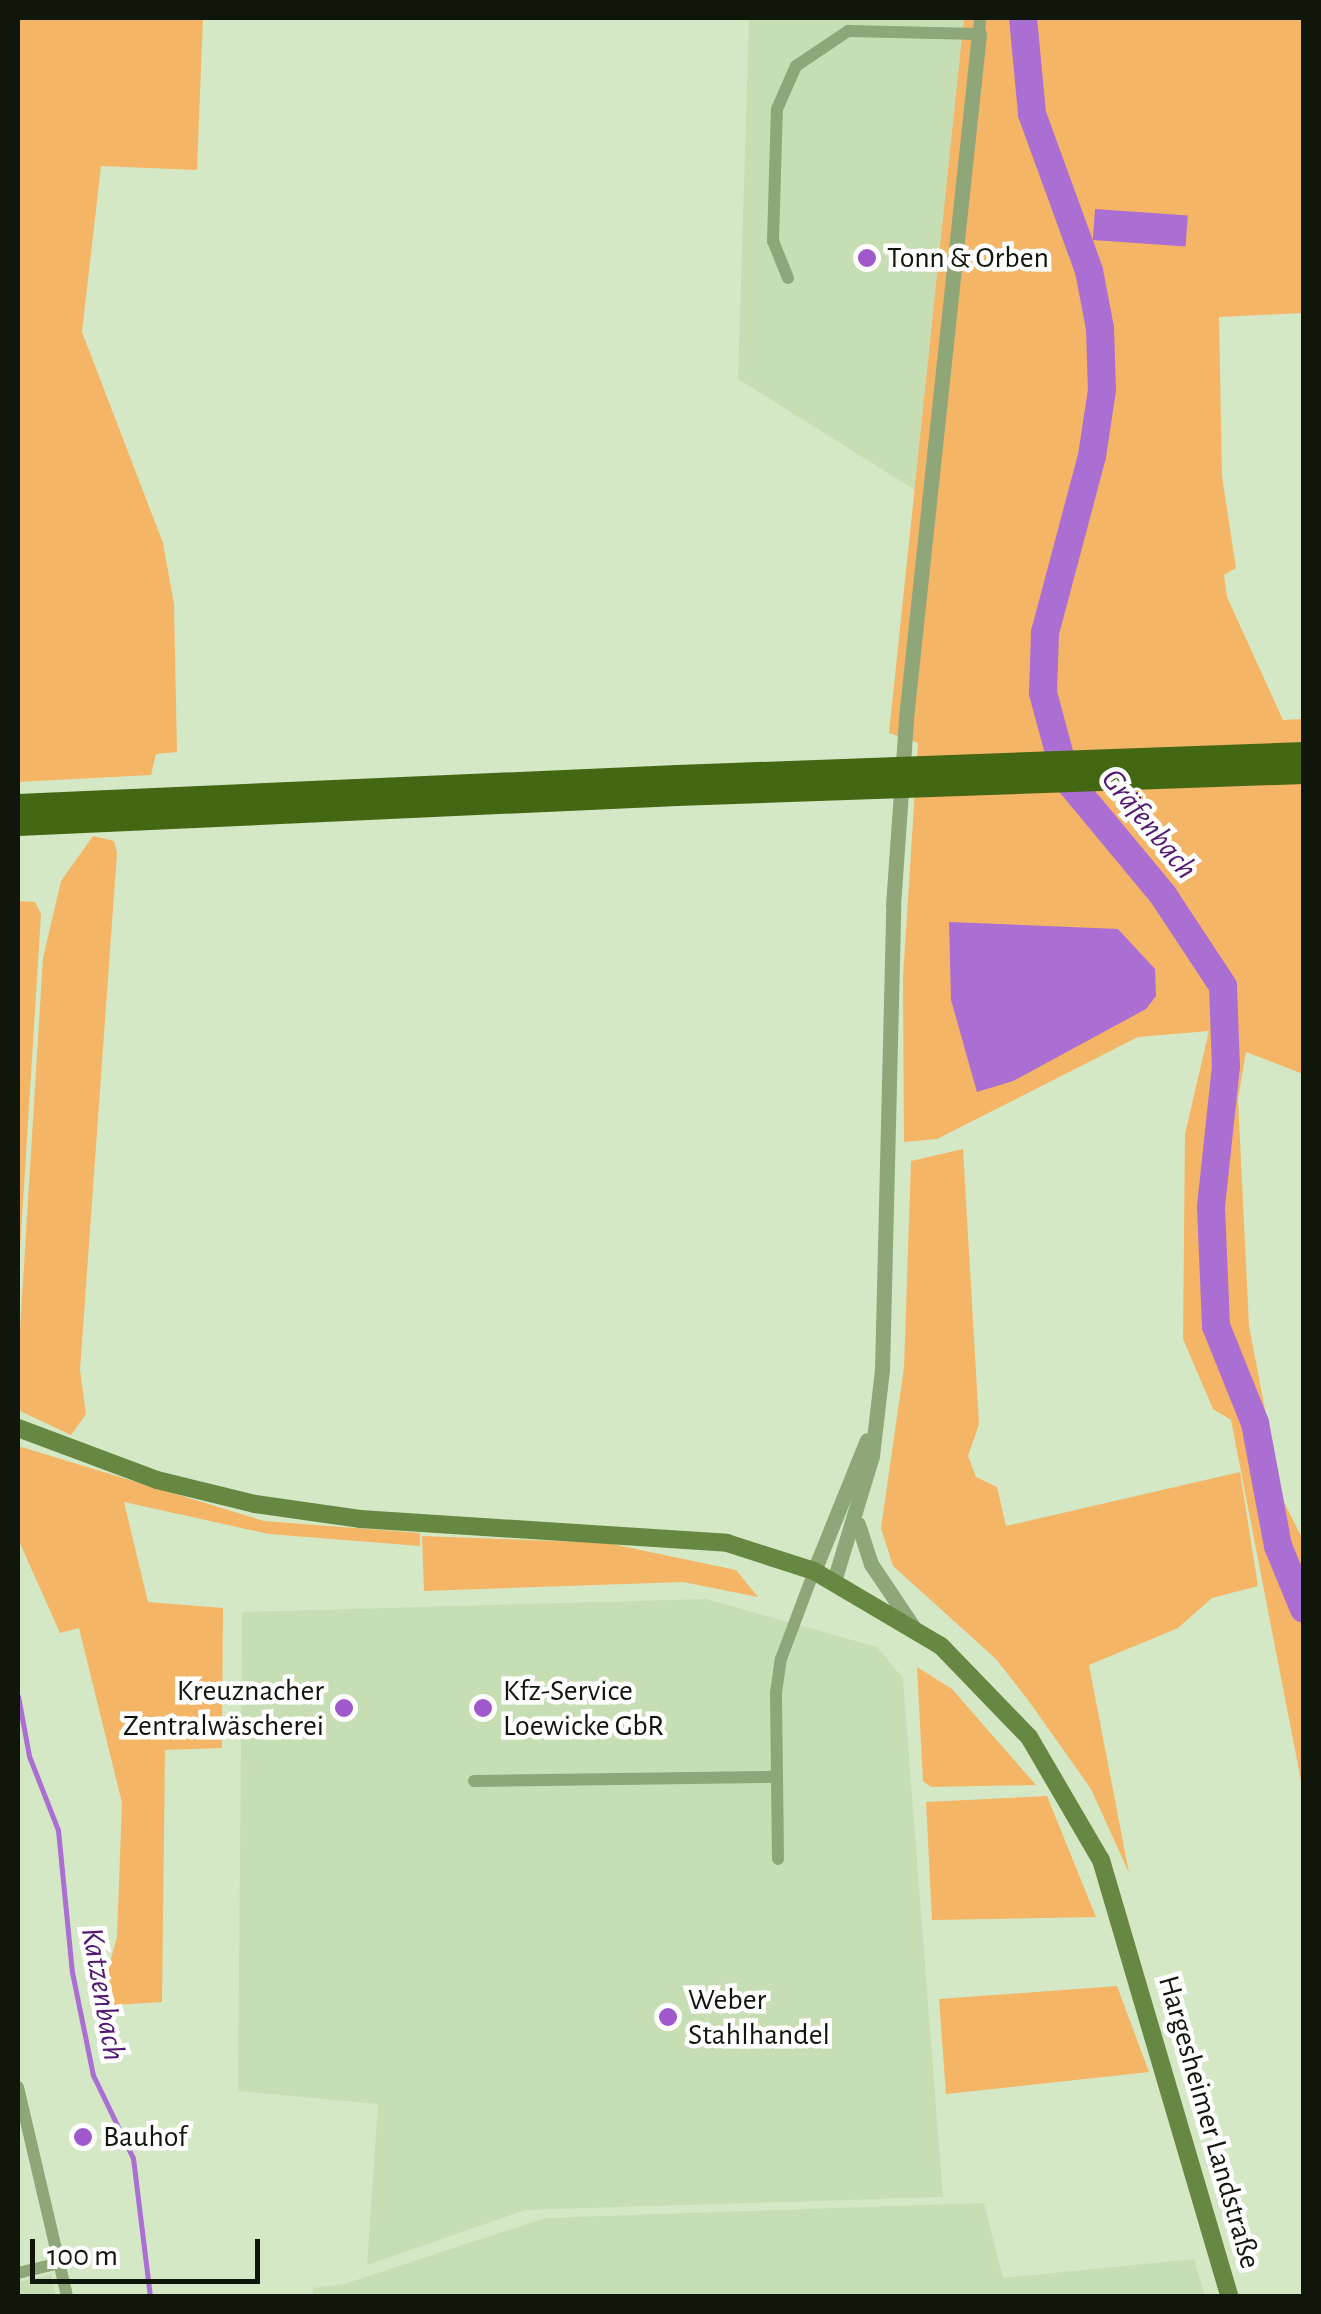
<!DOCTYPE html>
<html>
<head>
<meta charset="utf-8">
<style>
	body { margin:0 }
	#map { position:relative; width:1321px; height:2314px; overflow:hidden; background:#d5e8c5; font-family:"Alegreya Sans",sans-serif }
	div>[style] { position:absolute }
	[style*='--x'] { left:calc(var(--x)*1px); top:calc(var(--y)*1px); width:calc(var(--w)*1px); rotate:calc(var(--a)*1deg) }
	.built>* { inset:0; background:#c7deb4 }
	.green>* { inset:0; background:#f4b567 }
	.water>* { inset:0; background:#ab6ed2; transform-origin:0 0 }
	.stream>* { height:5px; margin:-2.5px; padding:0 2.5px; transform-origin:2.5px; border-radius:2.5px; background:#ab6ed2 }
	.river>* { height:28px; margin:-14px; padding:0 14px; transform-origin:14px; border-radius:14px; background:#ab6ed2 }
	.minor>* { height:12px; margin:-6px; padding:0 6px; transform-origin:6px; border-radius:6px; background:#8ea678 }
	.tertiary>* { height:15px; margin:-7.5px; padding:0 7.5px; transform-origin:7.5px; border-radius:7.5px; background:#8ea678 }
	.secondary>* { height:18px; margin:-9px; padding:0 9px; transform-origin:9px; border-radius:9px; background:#668842 }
	.trunk>* { height:22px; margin:-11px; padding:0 11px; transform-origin:11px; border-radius:11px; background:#446714 }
	.trunk-bridge>* { height:22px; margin:-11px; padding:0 11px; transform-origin:11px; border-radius:11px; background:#446714 }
	.dots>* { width:28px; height:28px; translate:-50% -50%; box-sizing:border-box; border:5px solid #fff; border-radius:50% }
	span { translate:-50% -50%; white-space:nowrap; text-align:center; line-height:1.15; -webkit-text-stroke:9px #fff; paint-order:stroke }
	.poi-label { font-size:30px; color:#10160a }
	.left { translate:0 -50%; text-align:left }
	.right { translate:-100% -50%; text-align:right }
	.street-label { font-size:30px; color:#10160a }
	.water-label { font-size:32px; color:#521772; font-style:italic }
	.frame { position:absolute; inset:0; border:20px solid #10160a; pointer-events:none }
	.scale { position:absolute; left:30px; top:2239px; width:230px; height:45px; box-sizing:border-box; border:5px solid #10160a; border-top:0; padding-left:12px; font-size:30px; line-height:35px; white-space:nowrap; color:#10160a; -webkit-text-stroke:8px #fff; paint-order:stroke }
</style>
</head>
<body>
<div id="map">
	<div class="built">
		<div style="clip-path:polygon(749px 18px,964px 18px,918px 492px,738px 379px)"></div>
		<div style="clip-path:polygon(706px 1599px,877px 1647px,903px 1678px,943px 2197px,525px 2210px,367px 2265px,378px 2104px,238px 2091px,242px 1612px)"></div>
		<div style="clip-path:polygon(984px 2203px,1003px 2278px,1194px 2259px,1205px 2296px,312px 2296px,313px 2288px,344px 2284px,545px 2218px)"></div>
		<div style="clip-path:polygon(51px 2274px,56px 2296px,18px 2296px,18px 2282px)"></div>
	</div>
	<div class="green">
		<div style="clip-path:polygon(18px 18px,203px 18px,197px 170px,101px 166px,82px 332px,163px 543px,174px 604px,177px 752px,156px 754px,151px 775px,18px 782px)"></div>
		<div style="clip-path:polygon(evenodd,964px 18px,1303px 18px,1303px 313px,1219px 317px,1222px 476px,1236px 568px,1224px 575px,1227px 597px,1283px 720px,1303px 719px,1303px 1074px,1246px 1052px,1238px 1099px,1249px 1326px,1282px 1498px,1303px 1540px,1303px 1791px,1231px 1420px,1213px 1409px,1183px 1339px,1185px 1134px,1209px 1031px,1138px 1037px,937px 1139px,904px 1142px,903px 977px,918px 743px,889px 733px,964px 18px,1118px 929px,1146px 1009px,1091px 1035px,1118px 929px)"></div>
		<div style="clip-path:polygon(93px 836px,114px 841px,117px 853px,80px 1370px,86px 1414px,71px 1435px,18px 1410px,18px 1362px,43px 958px,61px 881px)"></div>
		<div style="clip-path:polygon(18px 901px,35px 902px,41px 914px,18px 1282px)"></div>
		<div style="clip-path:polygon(963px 1149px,979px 1424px,968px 1456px,976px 1477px,997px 1487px,1006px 1526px,1240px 1472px,1258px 1586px,1212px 1598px,1178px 1628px,1089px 1665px,1129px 1873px,1091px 1789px,1028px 1700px,996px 1659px,893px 1566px,881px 1528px,904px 1368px,911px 1161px)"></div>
		<div style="clip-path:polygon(18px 1446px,264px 1521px,420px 1533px,420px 1546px,269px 1534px,124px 1502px,148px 1602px,223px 1608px,222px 1748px,165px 1750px,162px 2002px,98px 2006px,117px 1937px,122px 1803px,79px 1628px,60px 1633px,18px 1539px)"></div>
		<div style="clip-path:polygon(422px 1536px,607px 1543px,736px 1570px,758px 1597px,683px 1582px,424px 1591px)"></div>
		<div style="clip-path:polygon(917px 1667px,952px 1689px,1036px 1785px,931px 1787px,923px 1781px)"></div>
		<div style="clip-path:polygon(1047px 1796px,1096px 1917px,932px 1920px,926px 1802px)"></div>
		<div style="clip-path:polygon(1117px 1986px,1149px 2072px,946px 2094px,939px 1999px)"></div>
	</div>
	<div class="water">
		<div style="left:1095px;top:209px;width:93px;height:31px;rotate:4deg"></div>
		<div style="clip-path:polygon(949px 922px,1118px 929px,1155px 969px,1156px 996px,1146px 1009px,1013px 1081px,977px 1092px,951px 1000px)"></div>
	</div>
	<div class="stream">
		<div style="--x:18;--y:1696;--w:61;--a:79.6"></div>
		<div style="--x:29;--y:1756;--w:79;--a:68.6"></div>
		<div style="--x:58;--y:1830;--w:143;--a:84.4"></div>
		<div style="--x:72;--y:1972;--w:105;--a:78.5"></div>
		<div style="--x:93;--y:2075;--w:92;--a:64.3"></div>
		<div style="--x:133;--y:2158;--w:139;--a:83"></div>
	</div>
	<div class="river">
		<div style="--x:1023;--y:18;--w:96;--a:84.6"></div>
		<div style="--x:1032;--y:114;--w:167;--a:70"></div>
		<div style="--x:1089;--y:271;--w:58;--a:79.1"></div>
		<div style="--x:1100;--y:328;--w:62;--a:88.2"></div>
		<div style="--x:1102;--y:390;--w:67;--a:98.6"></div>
		<div style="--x:1092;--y:456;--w:183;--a:104.9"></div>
		<div style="--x:1045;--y:633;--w:60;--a:91.9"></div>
		<div style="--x:1043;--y:693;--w:88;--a:74.9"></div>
		<div style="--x:1066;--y:778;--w:152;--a:50.3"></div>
		<div style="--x:1163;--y:895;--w:109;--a:56.6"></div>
		<div style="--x:1223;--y:986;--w:80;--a:87.9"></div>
		<div style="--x:1226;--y:1066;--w:142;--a:96.1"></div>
		<div style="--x:1211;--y:1207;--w:119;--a:87.6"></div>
		<div style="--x:1216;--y:1326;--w:105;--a:68.1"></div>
		<div style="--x:1255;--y:1423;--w:125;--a:79.4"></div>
		<div style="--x:1278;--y:1546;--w:68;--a:67.6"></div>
	</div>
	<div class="minor">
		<div style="--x:788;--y:278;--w:40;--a:-112"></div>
		<div style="--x:773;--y:241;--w:132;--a:-88.3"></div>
		<div style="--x:777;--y:109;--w:47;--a:-66.2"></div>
		<div style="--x:796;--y:66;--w:63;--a:-33.9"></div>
		<div style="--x:848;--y:31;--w:131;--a:1.3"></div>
		<div style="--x:979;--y:34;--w:16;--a:-86"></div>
		<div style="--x:474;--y:1781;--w:301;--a:-0.8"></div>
		<div style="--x:778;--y:1859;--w:166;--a:-90.7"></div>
		<div style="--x:776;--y:1693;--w:34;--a:-82"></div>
		<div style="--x:781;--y:1659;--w:94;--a:-69.4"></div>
		<div style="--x:18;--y:2087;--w:215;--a:76.8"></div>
		<div style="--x:18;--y:2273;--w:43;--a:-13.4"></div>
	</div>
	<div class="tertiary">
		<div style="--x:858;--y:1524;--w:42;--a:72"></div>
		<div style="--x:871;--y:1564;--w:77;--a:56.1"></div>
		<div style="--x:814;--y:1571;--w:141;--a:-68"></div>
		<div style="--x:834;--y:1581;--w:131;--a:-73.1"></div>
		<div style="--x:872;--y:1456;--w:87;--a:-83.4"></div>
		<div style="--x:882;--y:1370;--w:464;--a:-88.6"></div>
		<div style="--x:893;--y:906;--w:188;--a:-86"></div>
		<div style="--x:906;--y:718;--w:688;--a:-83.91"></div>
	</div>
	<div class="secondary">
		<div style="--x:18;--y:1428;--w:148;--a:20.5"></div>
		<div style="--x:157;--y:1480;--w:101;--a:13.8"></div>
		<div style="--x:255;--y:1504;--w:106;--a:8.1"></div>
		<div style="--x:360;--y:1519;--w:368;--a:3.7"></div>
		<div style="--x:727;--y:1543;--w:91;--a:17.8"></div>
		<div style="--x:814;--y:1571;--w:147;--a:30.6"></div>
		<div style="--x:941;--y:1646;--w:127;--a:46"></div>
		<div style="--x:1029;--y:1737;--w:143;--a:59.7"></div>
		<div style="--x:1101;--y:1860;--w:454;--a:73.6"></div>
	</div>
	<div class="trunk">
		<div style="--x:18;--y:805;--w:660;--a:-2.52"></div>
		<div style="--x:18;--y:825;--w:660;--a:-2.61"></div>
	</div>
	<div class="trunk-bridge">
		<div style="--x:677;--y:776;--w:627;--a:-2.1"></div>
		<div style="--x:677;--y:795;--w:627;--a:-2.01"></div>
	</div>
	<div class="dots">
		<div style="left:867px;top:258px;background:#a059cc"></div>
		<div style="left:344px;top:1708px;background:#a059cc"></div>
		<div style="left:483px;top:1708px;background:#a059cc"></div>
		<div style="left:668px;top:2017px;background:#a059cc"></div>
		<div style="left:83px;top:2137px;background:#a059cc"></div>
	</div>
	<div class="poi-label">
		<span class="left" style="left:887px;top:258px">Tonn &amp; Orben</span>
		<span class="right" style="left:324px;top:1708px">Kreuznacher<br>Zentralwäscherei</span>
		<span class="left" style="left:503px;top:1708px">Kfz-Service<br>Loewicke GbR</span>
		<span class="left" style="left:688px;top:2017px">Weber<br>Stahlhandel</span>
		<span class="left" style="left:103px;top:2137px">Bauhof</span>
	</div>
	<div class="street-label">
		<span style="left:1209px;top:2122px;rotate:74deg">Hargesheimer Landstraße</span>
	</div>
	<div class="water-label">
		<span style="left:1149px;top:824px;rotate:51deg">Gräfenbach</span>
		<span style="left:103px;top:1994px;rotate:80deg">Katzenbach</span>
	</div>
	<div class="frame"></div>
	<div class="scale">100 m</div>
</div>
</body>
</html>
